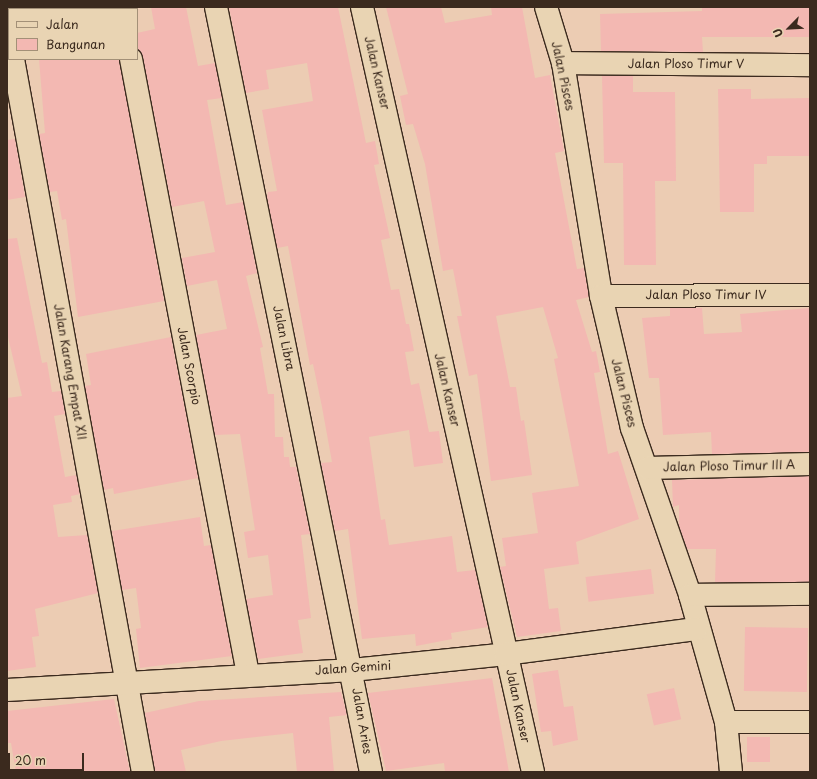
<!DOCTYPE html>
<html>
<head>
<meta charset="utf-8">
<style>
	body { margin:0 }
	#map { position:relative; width:817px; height:779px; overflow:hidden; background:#ecccb3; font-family:"Playpen Sans",sans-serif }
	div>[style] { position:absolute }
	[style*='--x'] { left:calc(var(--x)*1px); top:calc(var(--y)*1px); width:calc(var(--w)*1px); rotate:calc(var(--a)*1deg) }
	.building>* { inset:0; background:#f3b8b2; transform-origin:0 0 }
	.roads { filter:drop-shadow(1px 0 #3b2a1e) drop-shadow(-1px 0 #3b2a1e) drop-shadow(0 1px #3b2a1e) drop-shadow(0 -1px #3b2a1e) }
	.minor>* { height:22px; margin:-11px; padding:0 11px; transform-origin:11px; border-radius:11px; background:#e9d4b3 }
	span { translate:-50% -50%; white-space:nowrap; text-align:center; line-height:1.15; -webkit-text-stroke:3px #e9d4b3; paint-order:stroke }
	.street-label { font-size:12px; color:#3b2a1e }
	.frame { position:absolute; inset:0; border:8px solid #3b2a1e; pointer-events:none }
	.legend { position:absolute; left:8px; top:8px; width:130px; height:52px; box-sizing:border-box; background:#e9d4b3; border:1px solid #a39077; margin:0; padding:5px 7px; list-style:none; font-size:12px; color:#3b2a1e }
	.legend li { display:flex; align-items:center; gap:8px; height:20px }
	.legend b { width:20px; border:1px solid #a39077 }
	.north { position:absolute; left:769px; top:8px; width:40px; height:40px; -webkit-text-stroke:3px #e9d4b3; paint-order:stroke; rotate:246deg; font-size:11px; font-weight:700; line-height:16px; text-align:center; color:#3b2a1e }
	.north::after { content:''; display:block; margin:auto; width:14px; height:18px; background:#3b2a1e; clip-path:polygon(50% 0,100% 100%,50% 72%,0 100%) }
	.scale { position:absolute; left:8px; top:753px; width:76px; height:18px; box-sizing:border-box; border:2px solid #3b2a1e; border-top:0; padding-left:5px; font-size:12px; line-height:14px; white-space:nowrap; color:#3b2a1e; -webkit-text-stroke:3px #e9d4b3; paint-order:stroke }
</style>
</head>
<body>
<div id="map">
	<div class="building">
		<div style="clip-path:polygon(151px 7px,186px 7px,198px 66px,215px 63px,222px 98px,207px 100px,219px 167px,226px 205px,243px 202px,257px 273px,246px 276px,263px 347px,260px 348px,268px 394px,274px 394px,275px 437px,283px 437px,284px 457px,289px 457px,290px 467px,296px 467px,310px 534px,301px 535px,311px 618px,298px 620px,303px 653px,258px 659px,246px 599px,273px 595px,268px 555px,248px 558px,244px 532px,255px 530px,240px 434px,215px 435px,196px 335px,227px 329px,217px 280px,187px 286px,182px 258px,215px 252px,204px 201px,172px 207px,143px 57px,137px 48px,137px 33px,155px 29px)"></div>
		<div style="clip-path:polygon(229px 7px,338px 7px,366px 143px,375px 141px,379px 164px,374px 165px,390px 238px,381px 240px,391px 290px,399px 289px,406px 324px,409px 324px,414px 351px,405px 352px,411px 385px,419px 383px,429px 432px,439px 431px,443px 463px,414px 467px,409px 430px,369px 437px,381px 520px,385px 519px,389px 545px,452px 536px,457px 572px,475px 570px,488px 627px,451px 633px,452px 639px,416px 646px,415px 634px,362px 639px,348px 529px,335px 531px,321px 463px,332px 462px,322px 407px,313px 364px,310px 365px,288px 246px,277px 248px,267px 197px,268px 192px,277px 191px,262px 110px,313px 101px,307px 63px,266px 70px,269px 89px,246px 93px)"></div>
		<div style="clip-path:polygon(386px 7px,441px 7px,445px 23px,492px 15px,491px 7px,522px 7px,535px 78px,550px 75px,564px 151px,555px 153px,577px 269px,584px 268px,589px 297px,576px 300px,592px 352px,596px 351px,600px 372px,594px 373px,608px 454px,618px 451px,639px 519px,576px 542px,579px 564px,544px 569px,549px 609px,558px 608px,561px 631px,517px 637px,500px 567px,506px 566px,502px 538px,538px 533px,532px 493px,579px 486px,554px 359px,558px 358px,543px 307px,496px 316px,510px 387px,516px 387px,521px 421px,524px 420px,532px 475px,491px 481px,477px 374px,469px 376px,457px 316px,462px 316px,453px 269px,443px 271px,425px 164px,413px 124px,406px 125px,400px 96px,408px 94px)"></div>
		<div style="clip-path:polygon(702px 7px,810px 7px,810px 37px,702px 37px,703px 52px,601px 51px,600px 14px,702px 11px)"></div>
		<div style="clip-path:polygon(39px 59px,119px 59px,164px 301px,78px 317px,66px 219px,62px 220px,57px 191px,50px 192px,39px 134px,45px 133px)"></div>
		<div style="clip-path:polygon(602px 76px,633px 76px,633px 92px,675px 92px,676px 181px,655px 181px,656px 265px,624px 265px,623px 163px,604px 163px)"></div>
		<div style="clip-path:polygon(718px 89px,751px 89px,751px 99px,810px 98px,810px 156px,767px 156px,767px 164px,754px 164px,754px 212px,720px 212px)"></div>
		<div style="clip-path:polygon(15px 139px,25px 197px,7px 200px,7px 140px)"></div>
		<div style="clip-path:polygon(17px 238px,42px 363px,47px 362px,52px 392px,61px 391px,65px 414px,54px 416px,65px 477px,76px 475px,80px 494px,71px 496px,72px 502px,53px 505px,58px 537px,87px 535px,98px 593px,35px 609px,39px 636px,32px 637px,36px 667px,7px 671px,7px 398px,22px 396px,7px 333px,7px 239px)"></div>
		<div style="clip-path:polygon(670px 308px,702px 308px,704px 334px,742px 332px,740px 314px,810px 308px,810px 452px,712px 454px,711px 432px,663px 435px,659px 378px,649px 378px,642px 318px,670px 316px)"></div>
		<div style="clip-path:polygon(171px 337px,198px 478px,114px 494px,113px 488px,104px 490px,85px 386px,91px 385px,86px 354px)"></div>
		<div style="clip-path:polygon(810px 476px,810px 582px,715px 582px,716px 549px,687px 549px,679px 526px,679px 505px,673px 507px,672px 480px)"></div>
		<div style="clip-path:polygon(200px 517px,204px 546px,211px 545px,232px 656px,140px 668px,136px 629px,141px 628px,136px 588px,122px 590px,112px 531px)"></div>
		<div style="left:651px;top:569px;width:25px;height:66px;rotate:83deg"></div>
		<div style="left:808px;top:628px;width:64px;height:63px;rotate:91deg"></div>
		<div style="clip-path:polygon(558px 670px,564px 707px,573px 706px,578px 740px,553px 746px,551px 731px,541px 732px,532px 674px)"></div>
		<div style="clip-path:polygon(492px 678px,509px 772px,445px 772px,444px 763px,386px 771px,368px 693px)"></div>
		<div style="left:674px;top:688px;width:32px;height:28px;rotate:77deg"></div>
		<div style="clip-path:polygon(341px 692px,347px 715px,329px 717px,334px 772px,297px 772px,293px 733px,221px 741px,181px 750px,186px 772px,155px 772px,145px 713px,199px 701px)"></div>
		<div style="clip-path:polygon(114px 699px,130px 772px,16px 772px,11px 743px,7px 743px,7px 711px)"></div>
		<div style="left:747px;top:737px;width:23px;height:25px"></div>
	</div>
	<div class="roads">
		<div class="minor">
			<div style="--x:122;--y:7;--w:2;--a:90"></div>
			<div style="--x:216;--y:7;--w:781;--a:78.55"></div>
			<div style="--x:362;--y:7;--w:784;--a:77.4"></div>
			<div style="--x:546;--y:7;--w:59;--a:73.1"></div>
			<div style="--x:563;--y:63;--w:236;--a:80.7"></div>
			<div style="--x:601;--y:296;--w:136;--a:76.8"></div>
			<div style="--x:632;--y:428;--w:177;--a:70.8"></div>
			<div style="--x:690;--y:595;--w:132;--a:74.2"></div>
			<div style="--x:726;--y:722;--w:50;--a:84.3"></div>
			<div style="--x:7;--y:29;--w:11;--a:80"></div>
			<div style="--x:13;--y:59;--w:725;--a:79.67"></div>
			<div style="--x:131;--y:59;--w:626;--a:79.23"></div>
			<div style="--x:563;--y:63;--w:247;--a:0.5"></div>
			<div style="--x:601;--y:296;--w:209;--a:-0.3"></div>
			<div style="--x:648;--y:468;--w:162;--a:-1.4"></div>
			<div style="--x:690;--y:595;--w:120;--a:-0.5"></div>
			<div style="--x:7;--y:690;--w:346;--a:-3.3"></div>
			<div style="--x:352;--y:670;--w:155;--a:-5.9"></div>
			<div style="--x:506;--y:654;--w:192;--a:-7.5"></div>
			<div style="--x:726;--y:722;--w:84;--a:0"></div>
		</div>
	</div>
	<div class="street-label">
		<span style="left:686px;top:64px">Jalan Ploso Timur V</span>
		<span style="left:377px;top:73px;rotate:77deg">Jalan Kanser</span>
		<span style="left:563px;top:76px;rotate:78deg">Jalan Pisces</span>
		<span style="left:706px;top:295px">Jalan Ploso Timur IV</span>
		<span style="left:284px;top:338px;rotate:78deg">Jalan Libra</span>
		<span style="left:189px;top:366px;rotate:79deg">Jalan Scorpio</span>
		<span style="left:70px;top:372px;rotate:80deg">Jalan Karang Empat XII</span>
		<span style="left:447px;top:390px;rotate:77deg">Jalan Kanser</span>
		<span style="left:624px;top:393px;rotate:76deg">Jalan Pisces</span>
		<span style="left:729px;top:466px;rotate:-1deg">Jalan Ploso Timur III A</span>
		<span style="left:353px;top:668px;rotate:-4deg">Jalan Gemini</span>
		<span style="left:518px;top:706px;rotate:78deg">Jalan Kanser</span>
		<span style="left:362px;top:721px;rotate:80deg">Jalan Aries</span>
	</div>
	<div class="frame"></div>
	<ul class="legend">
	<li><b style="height:5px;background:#e9d4b3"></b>Jalan</li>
	<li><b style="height:11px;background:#f3b8b2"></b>Bangunan</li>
	</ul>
	<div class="north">U</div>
	<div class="scale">20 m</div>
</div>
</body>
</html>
